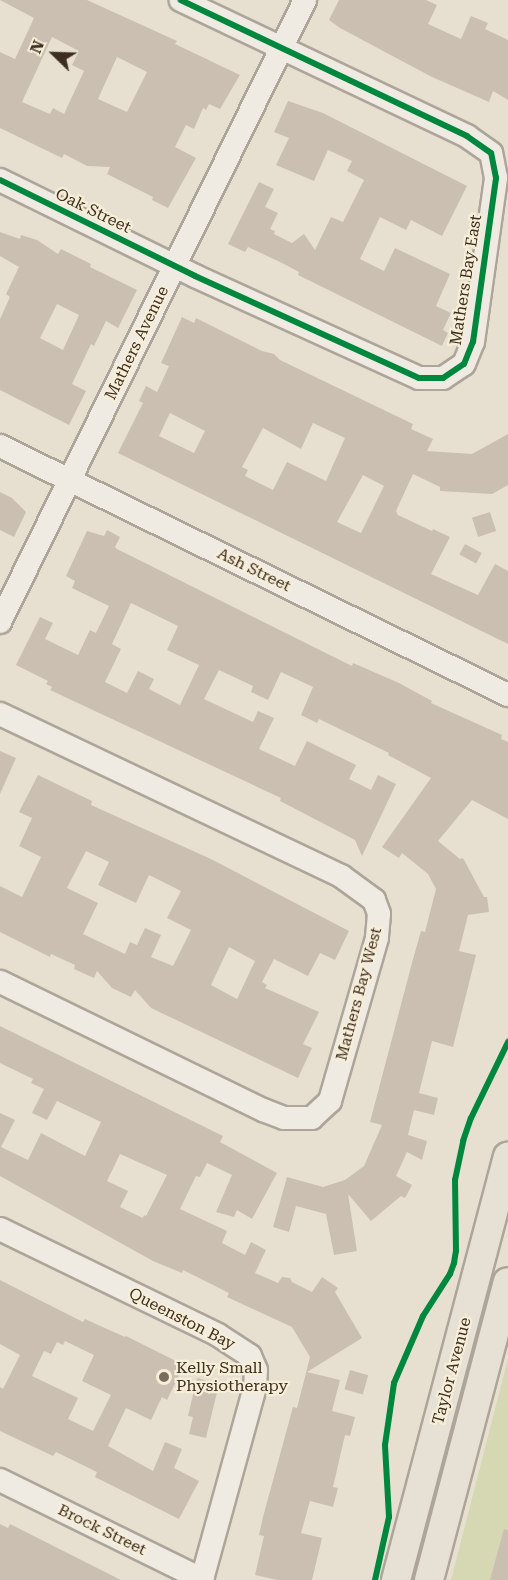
<!DOCTYPE html>
<html>
<head>
<meta charset="utf-8">
<style>
	body { margin:0 }
	#map { position:relative; width:508px; height:1580px; overflow:hidden; background:#e7e0d1; font-family:"Roboto Serif",serif }
	div>[style] { position:absolute }
	[style*='--x'] { left:calc(var(--x)*1px); top:calc(var(--y)*1px); width:calc(var(--w)*1px); rotate:calc(var(--a)*1deg) }
	.green>* { inset:0; background:#d6d7b3 }
	.building>* { inset:0; background:#cbbfb2; transform-origin:0 0 }
	.roads { filter:drop-shadow(2px 0 #ada599) drop-shadow(-2px 0 #ada599) drop-shadow(0 2px #ada599) drop-shadow(0 -2px #ada599) }
	.minor>* { height:22px; margin:-11px; padding:0 11px; transform-origin:11px; border-radius:11px; background:#efebe3 }
	.major>* { height:28px; margin:-14px; padding:0 14px; transform-origin:14px; border-radius:14px; background:#e6e1d4 }
	.cycleway>* { height:6px; margin:-3px; padding:0 3px; transform-origin:3px; border-radius:3px; background:#00873e }
	.dots>* { width:16px; height:16px; translate:-50% -50%; box-sizing:border-box; border:3px solid #f7eed8; border-radius:50% }
	span { translate:-50% -50%; white-space:nowrap; text-align:center; line-height:1.15; -webkit-text-stroke:4.5px #f7eed8; paint-order:stroke }
	.street-label { font-size:16px; color:#3d2e20 }
	.poi-label { font-size:16px; color:#3d2e20 }
	.left { translate:0 -50%; text-align:left }
	.north { position:absolute; left:24px; top:24px; width:60px; height:60px; -webkit-text-stroke:4px #f7eed8; paint-order:stroke; rotate:293deg; font-size:16px; font-weight:700; line-height:24px; text-align:center; color:#3d2e20 }
	.north::after { content:''; display:block; margin:auto; width:21px; height:27px; background:#3d2e20; clip-path:polygon(50% 0,100% 100%,50% 72%,0 100%) }
</style>
</head>
<body>
<div id="map">
	<div class="green">
		<div style="clip-path:polygon(508px 1358px,508px 1580px,451px 1580px,496px 1405px)"></div>
	</div>
	<div class="building">
		<div style="clip-path:polygon(evenodd,0 0,87px 0,177px 41px,175px 44px,240px 75px,220px 109px,209px 104px,206px 110px,203px 108px,194px 129px,186px 125px,175px 147px,196px 158px,168px 208px,152px 200px,153px 197px,107px 174px,110px 167px,87px 166px,64px 154px,62px 158px,0 128px,0 52px,15px 59px,34px 18px,0 0,52px 37px,79px 51px,72px 65px,84px 71px,64px 114px,53px 108px,50px 114px,22px 102px,52px 37px,0 0,117px 57px,147px 72px,127px 112px,98px 99px,117px 57px)"></div>
		<div style="clip-path:polygon(339px 0,426px 0,437px 5px,428px 24px,461px 39px,471px 16px,488px 23px,485px 29px,508px 40px,508px 100px,493px 91px,489px 102px,432px 77px,340px 28px,329px 20px)"></div>
		<div style="clip-path:polygon(288px 101px,323px 113px,467px 186px,442px 236px,411px 220px,406px 230px,380px 217px,360px 259px,384px 271px,395px 248px,450px 274px,436px 306px,451px 313px,443px 330px,448px 333px,442px 346px,298px 275px,299px 272px,282px 263px,248px 247px,245px 252px,228px 244px,259px 182px,274px 189px,265px 207px,278px 213px,270px 229px,275px 231px,274px 234px,292px 243px,304px 234px,315px 250px,331px 217px,343px 222px,364px 180px,347px 171px,352px 161px,328px 150px,314px 181px,276px 165px,289px 138px,274px 132px)"></div>
		<div style="clip-path:polygon(evenodd,0 232px,20px 239px,21px 235px,37px 240px,58px 254px,61px 249px,91px 264px,90px 267px,137px 290px,118px 328px,106px 321px,94px 346px,91px 344px,72px 384px,86px 391px,69px 425px,0 390px,0 319px,10px 297px,6px 294px,19px 267px,0 256px,0 232px,57px 304px,79px 315px,63px 350px,40px 338px,57px 304px)"></div>
		<div style="clip-path:polygon(evenodd,182px 317px,194px 323px,196px 318px,262px 351px,274px 354px,280px 360px,413px 424px,411px 429px,433px 439px,427px 451px,472px 454px,508px 434px,508px 485px,492px 494px,440px 491px,440px 487px,413px 474px,396px 511px,398px 515px,432px 531px,433px 529px,450px 537px,431px 574px,478px 595px,495px 564px,508px 571px,508px 644px,118px 453px,143px 403px,139px 401px,146px 386px,157px 392px,169px 366px,161px 363px,182px 317px,170px 413px,205px 431px,194px 453px,159px 436px,170px 413px,182px 317px,313px 423px,345px 438px,326px 481px,287px 462px,273px 490px,245px 476px,248px 470px,242px 467px,263px 428px,301px 449px,313px 423px,182px 317px,363px 475px,384px 486px,361px 533px,337px 522px,363px 475px)"></div>
		<div style="clip-path:polygon(0 492px,12px 498px,26px 512px,14px 537px,0 530px)"></div>
		<div style="left:490px;top:512px;width:20px;height:19px;rotate:72deg"></div>
		<div style="clip-path:polygon(evenodd,107px 530px,120px 537px,115px 547px,117px 549px,352px 666px,353px 663px,399px 683px,432px 701px,431px 703px,502px 735px,501px 739px,508px 742px,508px 819px,472px 800px,438px 841px,460px 859px,463px 858px,484px 897px,487px 897px,489px 912px,468px 915px,459px 951px,476px 955px,453px 1047px,432px 1041px,419px 1093px,438px 1098px,434px 1115px,414px 1110px,408px 1135px,427px 1141px,422px 1160px,407px 1152px,396px 1176px,412px 1185px,405px 1198px,401px 1196px,371px 1221px,348px 1194px,357px 1251px,334px 1255px,326px 1214px,296px 1206px,289px 1232px,273px 1227px,287px 1177px,323px 1187px,345px 1180px,364px 1166px,382px 1125px,370px 1122px,413px 959px,421px 931px,425px 932px,436px 889px,428px 874px,402px 853px,399px 858px,382px 847px,431px 778px,388px 755px,389px 753px,319px 719px,317px 723px,301px 715px,313px 687px,281px 672px,268px 700px,251px 692px,253px 686px,219px 670px,204px 699px,253px 722px,258px 711px,274px 718px,259px 749px,295px 766px,307px 741px,356px 765px,349px 779px,371px 790px,378px 775px,396px 784px,362px 856px,355px 840px,280px 801px,281px 798px,50px 690px,52px 687px,46px 684px,48px 681px,16px 665px,40px 617px,53px 623px,45px 639px,78px 655px,90px 630px,96px 633px,109px 606px,72px 588px,75px 581px,66px 576px,87px 531px,104px 536px,107px 530px,131px 603px,178px 626px,167px 650px,199px 665px,180px 705px,149px 689px,154px 679px,138px 671px,127px 693px,105px 682px,121px 649px,112px 644px,131px 603px)"></div>
		<div style="left:465px;top:544px;width:19px;height:12px;rotate:28deg"></div>
		<div style="clip-path:polygon(0 751px,16px 758px,0 794px)"></div>
		<div style="clip-path:polygon(evenodd,38px 775px,92px 801px,91px 805px,211px 859px,349px 931px,335px 960px,320px 953px,308px 976px,274px 959px,262px 982px,267px 985px,265px 988px,319px 1012px,303px 1044px,312px 1048px,298px 1078px,151px 1008px,135px 990px,131px 997px,112px 988px,97px 971px,94px 978px,74px 969px,75px 965px,51px 954px,50px 957px,0 932px,0 886px,22px 897px,41px 857px,19px 846px,32px 818px,19px 812px,38px 775px,86px 851px,109px 862px,98px 885px,136px 903px,149px 875px,181px 891px,167px 918px,191px 930px,173px 966px,151px 957px,161px 935px,145px 928px,137px 945px,130px 942px,125px 954px,83px 934px,98px 903px,67px 888px,86px 851px,38px 775px,229px 947px,255px 961px,237px 999px,211px 985px,229px 947px)"></div>
		<div style="clip-path:polygon(evenodd,0 1026px,223px 1136px,220px 1142px,277px 1173px,252px 1219px,237px 1210px,234px 1217px,216px 1212px,232px 1175px,207px 1163px,200px 1177px,196px 1176px,180px 1209px,227px 1231px,222px 1243px,245px 1255px,251px 1242px,266px 1250px,255px 1273px,278px 1283px,282px 1277px,290px 1278px,292px 1282px,312px 1292px,322px 1277px,338px 1288px,335px 1292px,362px 1338px,307px 1372px,340px 1380px,332px 1411px,355px 1417px,350px 1436px,345px 1435px,333px 1487px,338px 1488px,333px 1507px,310px 1501px,301px 1533px,322px 1538px,312px 1580px,277px 1580px,255px 1575px,264px 1536px,259px 1535px,263px 1517px,293px 1407px,297px 1408px,310px 1357px,292px 1327px,227px 1297px,229px 1293px,183px 1270px,182px 1273px,153px 1261px,0 1176px,0 1113px,15px 1120px,1px 1147px,28px 1160px,41px 1133px,85px 1156px,101px 1122px,57px 1101px,47px 1120px,32px 1113px,44px 1089px,31px 1083px,33px 1079px,0 1063px,0 1026px,120px 1154px,167px 1175px,146px 1216px,144px 1215px,143px 1218px,120px 1207px,128px 1191px,107px 1181px,120px 1154px)"></div>
		<div style="clip-path:polygon(evenodd,0 1280px,83px 1322px,85px 1319px,125px 1337px,126px 1336px,184px 1365px,167px 1400px,162px 1397px,151px 1420px,126px 1408px,108px 1446px,153px 1471px,165px 1442px,182px 1449px,174px 1468px,199px 1481px,179px 1519px,95px 1477px,97px 1472px,56px 1452px,53px 1456px,0 1431px,0 1387px,3px 1389px,20px 1355px,0 1344px,0 1280px,65px 1341px,94px 1355px,82px 1381px,111px 1395px,93px 1431px,68px 1419px,78px 1398px,32px 1376px,44px 1351px,51px 1354px,57px 1342px,63px 1345px,65px 1341px)"></div>
		<div style="left:350px;top:1370px;width:19px;height:20px;rotate:16deg"></div>
		<div style="clip-path:polygon(197px 1378px,219px 1384px,206px 1438px,189px 1434px,193px 1417px,188px 1416px)"></div>
		<div style="clip-path:polygon(0 1524px,8px 1528px,10px 1524px,121px 1580px,0 1580px)"></div>
		<div style="clip-path:polygon(504px 1529px,508px 1530px,508px 1580px,490px 1580px)"></div>
	</div>
	<div class="roads">
		<div class="minor">
			<div style="--x:0;--y:180;--w:217;--a:26.2"></div>
			<div style="--x:195;--y:276;--w:246;--a:24.5"></div>
			<div style="--x:419;--y:378;--w:24;--a:0"></div>
			<div style="--x:443;--y:378;--w:25;--a:-34"></div>
			<div style="--x:464;--y:364;--w:24;--a:-68"></div>
			<div style="--x:473;--y:342;--w:166;--a:-82"></div>
			<div style="--x:496;--y:178;--w:25;--a:-101"></div>
			<div style="--x:491;--y:153;--w:29;--a:-145"></div>
			<div style="--x:467;--y:136;--w:317;--a:-154.6"></div>
			<div style="--x:0;--y:446;--w:566;--a:26.11"></div>
			<div style="--x:0;--y:622;--w:693;--a:-63.88"></div>
			<div style="--x:0;--y:714;--w:378;--a:25.4"></div>
			<div style="--x:341;--y:876;--w:41;--a:36"></div>
			<div style="--x:374;--y:900;--w:15;--a:70"></div>
			<div style="--x:379;--y:914;--w:24;--a:95"></div>
			<div style="--x:377;--y:938;--w:170;--a:106.1"></div>
			<div style="--x:330;--y:1101;--w:25;--a:137"></div>
			<div style="--x:312;--y:1118;--w:28;--a:180"></div>
			<div style="--x:284;--y:1118;--w:22;--a:-159"></div>
			<div style="--x:263;--y:1110;--w:292;--a:-154"></div>
			<div style="--x:0;--y:1229;--w:242;--a:25.9"></div>
			<div style="--x:218;--y:1335;--w:38;--a:33"></div>
			<div style="--x:250;--y:1356;--w:15;--a:67"></div>
			<div style="--x:256;--y:1370;--w:17;--a:93"></div>
			<div style="--x:255;--y:1387;--w:200;--a:105.4"></div>
			<div style="--x:0;--y:1480;--w:226;--a:26.2"></div>
		</div>
		<div class="major">
			<div style="--x:396;--y:1580;--w:438;--a:-75.2"></div>
			<div style="--x:429;--y:1580;--w:308;--a:-75.2"></div>
		</div>
	</div>
	<div class="cycleway">
		<div style="--x:0;--y:180;--w:217;--a:26.2"></div>
		<div style="--x:195;--y:276;--w:246;--a:24.5"></div>
		<div style="--x:419;--y:378;--w:24;--a:0"></div>
		<div style="--x:443;--y:378;--w:25;--a:-34"></div>
		<div style="--x:464;--y:364;--w:24;--a:-68"></div>
		<div style="--x:473;--y:342;--w:166;--a:-82"></div>
		<div style="--x:496;--y:178;--w:25;--a:-101"></div>
		<div style="--x:491;--y:153;--w:29;--a:-145"></div>
		<div style="--x:467;--y:136;--w:317;--a:-154.6"></div>
		<div style="--x:375;--y:1580;--w:65;--a:-77.5"></div>
		<div style="--x:389;--y:1517;--w:72;--a:-93.2"></div>
		<div style="--x:385;--y:1445;--w:63;--a:-81.7"></div>
		<div style="--x:394;--y:1383;--w:73;--a:-66.6"></div>
		<div style="--x:423;--y:1316;--w:50;--a:-57.3"></div>
		<div style="--x:450;--y:1274;--w:12;--a:-70"></div>
		<div style="--x:454;--y:1263;--w:12;--a:-81"></div>
		<div style="--x:456;--y:1251;--w:71;--a:-90.8"></div>
		<div style="--x:455;--y:1180;--w:40;--a:-78"></div>
		<div style="--x:463;--y:1141;--w:24;--a:-71"></div>
		<div style="--x:471;--y:1118;--w:85;--a:-64"></div>
	</div>
	<div class="dots">
		<div style="left:164px;top:1377px;background:#786c5e"></div>
	</div>
	<div class="street-label">
		<span style="left:93px;top:211px;rotate:26deg">Oak Street</span>
		<span style="left:466px;top:280px;rotate:-81deg">Mathers Bay East</span>
		<span style="left:137px;top:343px;rotate:-64deg">Mathers Avenue</span>
		<span style="left:254px;top:570px;rotate:26deg">Ash Street</span>
		<span style="left:359px;top:994px;rotate:-75deg">Mathers Bay West</span>
		<span style="left:182px;top:1319px;rotate:27deg">Queenston Bay</span>
		<span style="left:452px;top:1371px;rotate:-75deg">Taylor Avenue</span>
		<span style="left:102px;top:1530px;rotate:26deg">Brock Street</span>
	</div>
	<div class="poi-label">
		<span class="left" style="left:176px;top:1377px">Kelly Small<br>Physiotherapy</span>
	</div>
	<div class="north">N</div>
</div>
</body>
</html>
